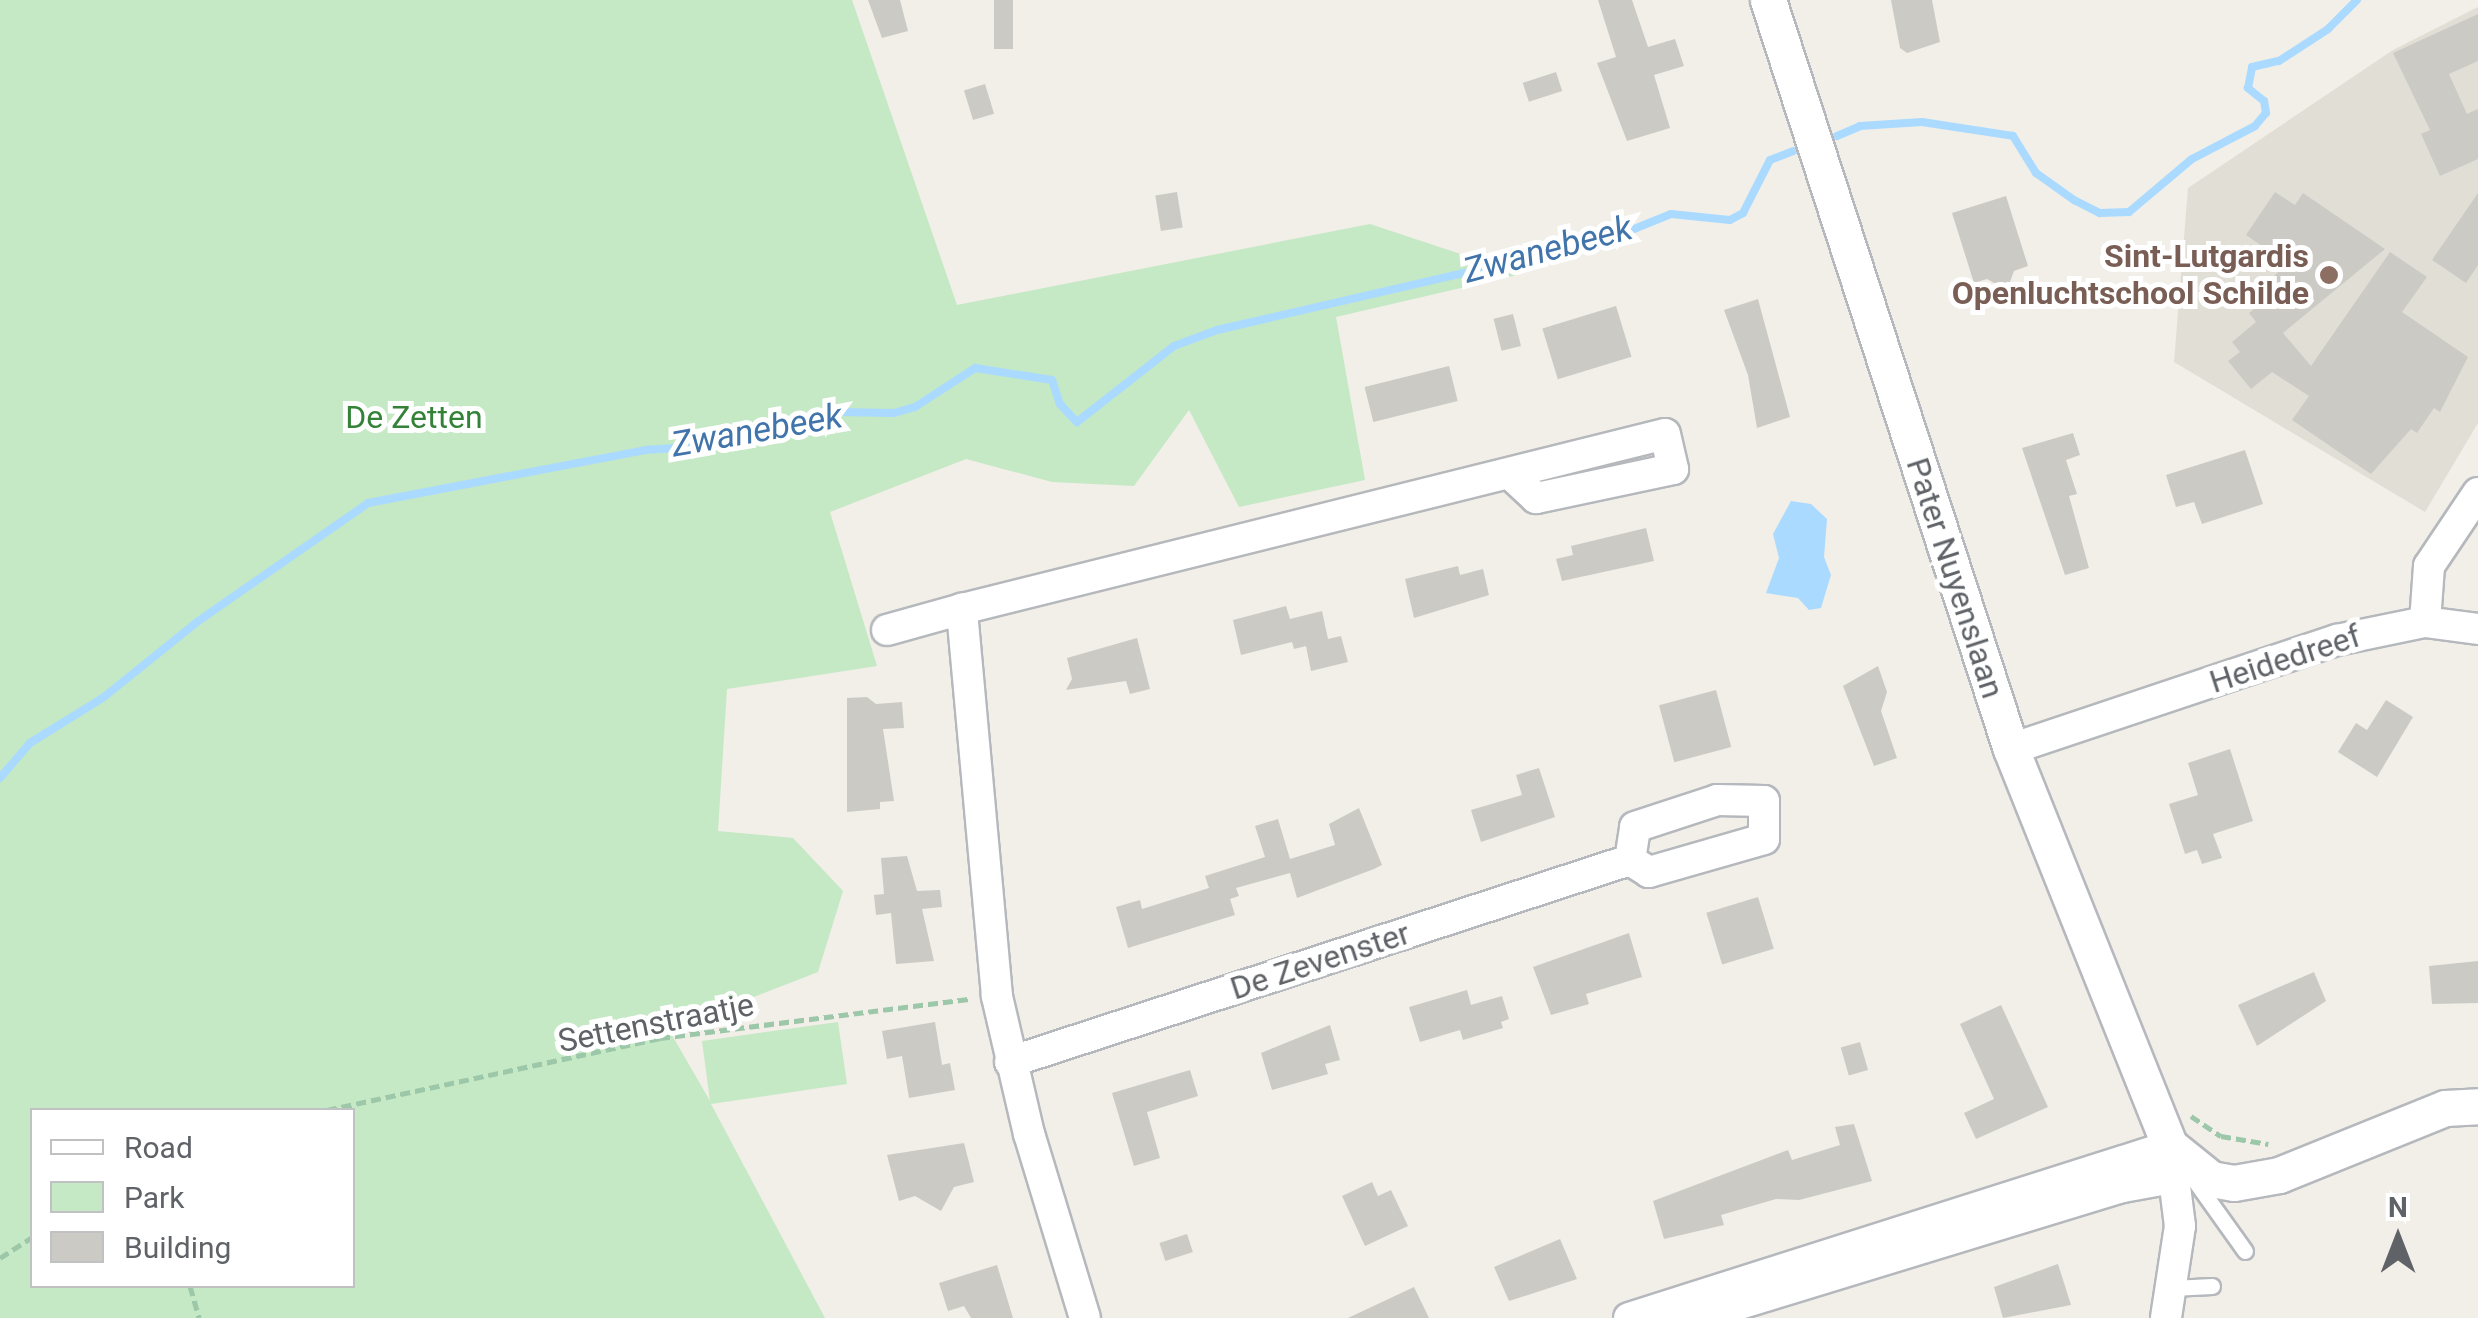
<!DOCTYPE html>
<html>
<head>
<meta charset="utf-8">
<style>
	body { margin:0 }
	#map { position:relative; width:2478px; height:1318px; overflow:hidden; background:#f1efe8; font-family:Roboto,sans-serif }
	div>[style] { position:absolute }
	[style*='--x'] { left:calc(var(--x)*1px); top:calc(var(--y)*1px); width:calc(var(--w)*1px); rotate:calc(var(--a)*1deg) }
	.education>* { inset:0; background:#e1ded6 }
	.green>* { inset:0; background:#c5e8c5 }
	.water>* { inset:0; background:#aadaff }
	.stream>* { height:8px; margin:-4px; padding:0 4px; transform-origin:4px; border-radius:4px; background:#aadaff }
	.building>* { inset:0; background:#cccac5; transform-origin:0 0 }
	.path>* { height:5px; margin-top:-2.5px; transform-origin:0; background:repeating-linear-gradient(90deg,#9cc7a9 0 10px,transparent 0 15px) }
	.roads { filter:drop-shadow(2px 0 #b5b8bc) drop-shadow(-2px 0 #b5b8bc) drop-shadow(0 2px #b5b8bc) drop-shadow(0 -2px #b5b8bc) }
	.service>* { height:15px; margin:-7.5px; padding:0 7.5px; transform-origin:7.5px; border-radius:7.5px; background:#fff }
	.minor>* { height:30px; margin:-15px; padding:0 15px; transform-origin:15px; border-radius:15px; background:#fff }
	.tertiary>* { height:35px; margin:-17.5px; padding:0 17.5px; transform-origin:17.5px; border-radius:17.5px; background:#fff }
	.dots>* { width:28px; height:28px; translate:-50% -50%; box-sizing:border-box; border:5px solid #fff; border-radius:50% }
	span { translate:-50% -50%; white-space:nowrap; text-align:center; line-height:1.15; -webkit-text-stroke:10px #fff; paint-order:stroke }
	.education-label { font-size:32px; color:#785e54; font-weight:700 }
	.right { translate:-100% -50%; text-align:right }
	.park-label { font-size:32px; color:#348238 }
	.street-label { font-size:32px; color:#5f6368 }
	.water-label { font-size:35px; color:#4174aa; font-style:italic }
	.legend { position:absolute; left:30px; top:1108px; width:325px; height:180px; box-sizing:border-box; background:#fff; border:2px solid #bfc1c3; margin:0; padding:12px 18px; list-style:none; font-size:30px; color:#5f6368 }
	.legend li { display:flex; align-items:center; gap:20px; height:50px }
	.legend b { width:50px; border:2px solid #bfc1c3 }
	.north { position:absolute; left:2348px; top:1188px; width:100px; height:100px; -webkit-text-stroke:8px #fff; paint-order:stroke; rotate:0deg; font-size:28px; font-weight:700; line-height:40px; text-align:center; color:#5f6368 }
	.north::after { content:''; display:block; margin:auto; width:35px; height:45px; background:#5f6368; clip-path:polygon(50% 0,100% 100%,50% 72%,0 100%) }
</style>
</head>
<body>
<div id="map">
	<div class="education">
		<div style="clip-path:polygon(2478px 7px,2478px 423px,2425px 512px,2174px 362px,2188px 188px,2393px 50px)"></div>
	</div>
	<div class="green">
		<div style="clip-path:polygon(evenodd,0 0,852px 0,957px 305px,1370px 224px,1521px 274px,1336px 317px,1365px 480px,1239px 507px,1189px 410px,1134px 486px,1052px 482px,966px 459px,830px 512px,877px 666px,727px 689px,718px 831px,793px 838px,843px 891px,818px 972px,669px 1030px,710px 1101px,702px 1041px,838px 1022px,847px 1084px,711px 1104px,825px 1318px,0 1318px,0 0,352px 1110px,352px 1286px,32px 1286px,32px 1110px,352px 1110px)"></div>
	</div>
	<div class="water">
		<div style="clip-path:polygon(1791px 501px,1811px 504px,1827px 519px,1824px 557px,1831px 575px,1821px 608px,1809px 610px,1798px 598px,1766px 593px,1779px 558px,1773px 534px)"></div>
	</div>
	<div class="stream">
		<div style="--x:1837;--y:136;--w:25;--a:-23"></div>
		<div style="--x:1860;--y:126;--w:62;--a:-3.7"></div>
		<div style="--x:1922;--y:122;--w:92;--a:8.7"></div>
		<div style="--x:2013;--y:136;--w:44;--a:58.1"></div>
		<div style="--x:2036;--y:173;--w:47;--a:35.4"></div>
		<div style="--x:2074;--y:200;--w:29;--a:27"></div>
		<div style="--x:2100;--y:213;--w:29;--a:-2"></div>
		<div style="--x:2129;--y:212;--w:82;--a:-40.1"></div>
		<div style="--x:2192;--y:159;--w:71;--a:-27.6"></div>
		<div style="--x:2255;--y:126;--w:17;--a:-50"></div>
		<div style="--x:2266;--y:113;--w:12;--a:-99"></div>
		<div style="--x:2264;--y:101;--w:21;--a:-141"></div>
		<div style="--x:2248;--y:88;--w:21;--a:-79"></div>
		<div style="--x:2252;--y:67;--w:28;--a:-13"></div>
		<div style="--x:2279;--y:61;--w:59;--a:-33.1"></div>
		<div style="--x:2328;--y:29;--w:41;--a:-45"></div>
		<div style="--x:0;--y:778;--w:46;--a:-49.4"></div>
		<div style="--x:30;--y:743;--w:87;--a:-31.9"></div>
		<div style="--x:104;--y:697;--w:119;--a:-38.9"></div>
		<div style="--x:197;--y:622;--w:208;--a:-34.8"></div>
		<div style="--x:368;--y:503;--w:282;--a:-10.8"></div>
		<div style="--x:645;--y:450;--w:59;--a:-3.9"></div>
		<div style="--x:704;--y:446;--w:138;--a:-14.2"></div>
		<div style="--x:838;--y:412;--w:56;--a:1"></div>
		<div style="--x:894;--y:413;--w:22;--a:-16"></div>
		<div style="--x:915;--y:407;--w:72;--a:-33"></div>
		<div style="--x:975;--y:368;--w:78;--a:8.9"></div>
		<div style="--x:1052;--y:380;--w:25;--a:72"></div>
		<div style="--x:1060;--y:404;--w:25;--a:47"></div>
		<div style="--x:1077;--y:422;--w:123;--a:-38.1"></div>
		<div style="--x:1174;--y:346;--w:46;--a:-20.4"></div>
		<div style="--x:1217;--y:330;--w:400;--a:-13"></div>
		<div style="--x:1607;--y:240;--w:69;--a:-22.1"></div>
		<div style="--x:1671;--y:214;--w:59;--a:5.8"></div>
		<div style="--x:1730;--y:220;--w:15;--a:-28"></div>
		<div style="--x:1743;--y:213;--w:59;--a:-63"></div>
		<div style="--x:1770;--y:160;--w:25;--a:-21"></div>
	</div>
	<div class="building">
		<div style="clip-path:polygon(868px 0,900px 0,908px 31px,882px 38px)"></div>
		<div style="left:994px;top:0;width:19px;height:49px"></div>
		<div style="clip-path:polygon(1598px 0,1632px 0,1648px 47px,1675px 39px,1684px 66px,1654px 75px,1670px 128px,1627px 141px,1597px 63px,1616px 57px)"></div>
		<div style="clip-path:polygon(1891px 0,1932px 0,1940px 42px,1907px 53px,1900px 48px)"></div>
		<div style="clip-path:polygon(2478px 14px,2478px 61px,2449px 74px,2467px 114px,2478px 109px,2478px 159px,2440px 176px,2421px 134px,2430px 130px,2393px 53px)"></div>
		<div style="left:1556px;top:72px;width:20px;height:35px;rotate:72deg"></div>
		<div style="left:985px;top:84px;width:31px;height:22px;rotate:73deg"></div>
		<div style="left:1177px;top:192px;width:36px;height:22px;rotate:81deg"></div>
		<div style="clip-path:polygon(2275px 192px,2295px 205px,2303px 193px,2385px 249px,2283px 333px,2311px 366px,2390px 252px,2427px 277px,2402px 312px,2468px 357px,2440px 412px,2434px 408px,2417px 433px,2411px 429px,2371px 474px,2292px 420px,2309px 396px,2272px 372px,2251px 389px,2228px 361px,2240px 352px,2232px 342px,2256px 322px,2249px 313px,2270px 296px,2262px 286px,2288px 264px,2246px 235px)"></div>
		<div style="clip-path:polygon(2478px 193px,2478px 265px,2466px 283px,2432px 260px)"></div>
		<div style="clip-path:polygon(2006px 196px,2028px 266px,2014px 271px,2007px 290px,1987px 279px,1974px 283px,1952px 213px)"></div>
		<div style="clip-path:polygon(1758px 299px,1790px 417px,1757px 428px,1748px 375px,1724px 310px)"></div>
		<div style="left:1616px;top:306px;width:53px;height:77px;rotate:73deg"></div>
		<div style="left:1513px;top:314px;width:33px;height:20px;rotate:76deg"></div>
		<div style="left:1449px;top:366px;width:36px;height:87px;rotate:76deg"></div>
		<div style="clip-path:polygon(2073px 433px,2080px 455px,2066px 460px,2077px 494px,2069px 496px,2089px 568px,2065px 575px,2022px 448px)"></div>
		<div style="clip-path:polygon(2245px 450px,2263px 504px,2202px 524px,2194px 502px,2176px 507px,2166px 475px)"></div>
		<div style="clip-path:polygon(1646px 528px,1654px 561px,1562px 581px,1556px 559px,1573px 555px,1571px 546px)"></div>
		<div style="clip-path:polygon(1458px 566px,1460px 575px,1483px 569px,1489px 595px,1414px 618px,1405px 579px)"></div>
		<div style="clip-path:polygon(1286px 606px,1290px 619px,1322px 611px,1328px 639px,1341px 636px,1348px 662px,1311px 671px,1306px 646px,1294px 649px,1292px 642px,1241px 655px,1233px 620px)"></div>
		<div style="clip-path:polygon(1137px 638px,1150px 689px,1130px 694px,1126px 681px,1066px 690px,1072px 679px,1067px 658px)"></div>
		<div style="clip-path:polygon(1878px 666px,1887px 692px,1881px 711px,1897px 758px,1874px 766px,1843px 686px)"></div>
		<div style="left:1716px;top:690px;width:59px;height:59px;rotate:75deg"></div>
		<div style="clip-path:polygon(867px 697px,876px 704px,902px 702px,904px 728px,883px 729px,894px 801px,880px 802px,880px 809px,847px 812px,847px 698px)"></div>
		<div style="clip-path:polygon(2386px 700px,2413px 717px,2377px 777px,2338px 752px,2356px 723px,2367px 730px)"></div>
		<div style="clip-path:polygon(2230px 749px,2253px 821px,2213px 834px,2222px 858px,2202px 864px,2197px 850px,2185px 854px,2169px 804px,2198px 795px,2188px 763px)"></div>
		<div style="clip-path:polygon(1539px 768px,1555px 817px,1481px 842px,1471px 810px,1522px 795px,1516px 775px)"></div>
		<div style="clip-path:polygon(1359px 808px,1382px 865px,1374px 869px,1297px 898px,1290px 873px,1236px 888px,1239px 896px,1230px 899px,1235px 915px,1128px 948px,1116px 907px,1140px 900px,1142px 909px,1209px 888px,1205px 876px,1265px 857px,1255px 826px,1278px 819px,1290px 859px,1335px 845px,1329px 824px)"></div>
		<div style="clip-path:polygon(907px 856px,917px 891px,940px 890px,942px 907px,922px 909px,934px 961px,896px 964px,891px 913px,876px 915px,874px 895px,884px 894px,881px 858px)"></div>
		<div style="left:1758px;top:897px;width:54px;height:54px;rotate:73deg"></div>
		<div style="clip-path:polygon(1629px 933px,1642px 977px,1586px 994px,1589px 1004px,1551px 1015px,1533px 967px)"></div>
		<div style="clip-path:polygon(2478px 961px,2478px 1003px,2432px 1004px,2429px 966px)"></div>
		<div style="clip-path:polygon(2314px 972px,2326px 1001px,2257px 1046px,2238px 1005px)"></div>
		<div style="clip-path:polygon(1467px 990px,1471px 1005px,1502px 996px,1509px 1019px,1501px 1022px,1503px 1028px,1463px 1040px,1460px 1030px,1420px 1042px,1409px 1007px)"></div>
		<div style="clip-path:polygon(2001px 1005px,2048px 1107px,1976px 1139px,1964px 1113px,1994px 1099px,1960px 1024px)"></div>
		<div style="clip-path:polygon(935px 1022px,942px 1065px,950px 1063px,955px 1090px,909px 1098px,902px 1056px,887px 1059px,882px 1031px)"></div>
		<div style="clip-path:polygon(1330px 1025px,1340px 1060px,1325px 1064px,1328px 1074px,1272px 1090px,1261px 1053px)"></div>
		<div style="left:1860px;top:1042px;width:29px;height:20px;rotate:74deg"></div>
		<div style="clip-path:polygon(1190px 1070px,1198px 1096px,1147px 1112px,1160px 1158px,1134px 1166px,1112px 1093px)"></div>
		<div style="clip-path:polygon(1854px 1124px,1872px 1181px,1799px 1200px,1776px 1199px,1721px 1215px,1724px 1225px,1664px 1239px,1653px 1201px,1788px 1150px,1792px 1160px,1840px 1145px,1835px 1127px)"></div>
		<div style="clip-path:polygon(964px 1143px,974px 1182px,954px 1187px,941px 1211px,915px 1196px,899px 1201px,887px 1155px)"></div>
		<div style="clip-path:polygon(1372px 1182px,1378px 1196px,1391px 1190px,1408px 1226px,1365px 1246px,1342px 1196px)"></div>
		<div style="left:1187px;top:1234px;width:19px;height:29px;rotate:72deg"></div>
		<div style="clip-path:polygon(1560px 1239px,1577px 1279px,1509px 1301px,1494px 1267px)"></div>
		<div style="clip-path:polygon(2058px 1264px,2071px 1305px,2003px 1318px,1994px 1287px)"></div>
		<div style="clip-path:polygon(997px 1265px,1013px 1318px,971px 1318px,964px 1306px,948px 1311px,939px 1283px)"></div>
		<div style="clip-path:polygon(1414px 1287px,1429px 1318px,1348px 1318px)"></div>
	</div>
	<div class="path">
		<div style="--x:327;--y:1110;--w:341;--a:-12.2"></div>
		<div style="--x:660;--y:1038;--w:311;--a:-7.2"></div>
		<div style="--x:2191;--y:1116;--w:36;--a:34"></div>
		<div style="--x:2221;--y:1136;--w:48;--a:9.7"></div>
		<div style="--x:0;--y:1258;--w:38;--a:-33"></div>
		<div style="--x:190;--y:1286;--w:33;--a:74"></div>
	</div>
	<div class="roads">
		<div class="service">
			<div style="--x:2195;--y:1181;--w:86;--a:54.5"></div>
			<div style="--x:2172;--y:1288;--w:40;--a:-2.9"></div>
		</div>
		<div class="minor">
			<div style="--x:2425;--y:622;--w:56;--a:-85.9"></div>
			<div style="--x:2429;--y:566;--w:88;--a:-56.1"></div>
			<div style="--x:887;--y:630;--w:78;--a:-15.6"></div>
			<div style="--x:2011;--y:749;--w:344;--a:-18.5"></div>
			<div style="--x:2337;--y:640;--w:90;--a:-11.6"></div>
			<div style="--x:2425;--y:622;--w:53;--a:7.5"></div>
			<div style="--x:1717;--y:800;--w:47;--a:1.2"></div>
			<div style="--x:1764;--y:801;--w:38;--a:90"></div>
			<div style="--x:1764;--y:839;--w:120;--a:164"></div>
			<div style="--x:1649;--y:872;--w:22;--a:-148"></div>
			<div style="--x:1630;--y:860;--w:33;--a:-81"></div>
			<div style="--x:1635;--y:827;--w:86;--a:-18.2"></div>
			<div style="--x:1010;--y:1062;--w:652;--a:-18.05"></div>
			<div style="--x:1085;--y:1318;--w:192;--a:-106.9"></div>
			<div style="--x:1029;--y:1134;--w:142;--a:-103.1"></div>
			<div style="--x:997;--y:996;--w:389;--a:-95.2"></div>
			<div style="--x:962;--y:609;--w:724;--a:-13.98"></div>
			<div style="--x:1665;--y:434;--w:36;--a:77"></div>
			<div style="--x:1673;--y:469;--w:140;--a:168"></div>
			<div style="--x:1536;--y:498;--w:33;--a:-137"></div>
			<div style="--x:1629;--y:1318;--w:568;--a:-17.64"></div>
			<div style="--x:2170;--y:1146;--w:81;--a:82.9"></div>
			<div style="--x:2180;--y:1226;--w:93;--a:98.7"></div>
			<div style="--x:1694;--y:1318;--w:449;--a:-17"></div>
			<div style="--x:2123;--y:1187;--w:56;--a:-10.3"></div>
		</div>
		<div class="tertiary">
			<div style="--x:1768;--y:0;--w:787;--a:72.03"></div>
			<div style="--x:2011;--y:749;--w:428;--a:68.2"></div>
			<div style="--x:2170;--y:1146;--w:53;--a:38.8"></div>
			<div style="--x:2211;--y:1179;--w:23;--a:10"></div>
			<div style="--x:2234;--y:1183;--w:46;--a:-10.1"></div>
			<div style="--x:2279;--y:1175;--w:179;--a:-22"></div>
			<div style="--x:2445;--y:1108;--w:33;--a:-3"></div>
		</div>
	</div>
	<div class="dots">
		<div style="left:2329px;top:275px;background:#8d6e63"></div>
	</div>
	<div class="education-label">
		<span class="right" style="left:2309px;top:275px">Sint-Lutgardis<br>Openluchtschool Schilde</span>
	</div>
	<div class="park-label">
		<span style="left:414px;top:417px">De Zetten</span>
	</div>
	<div class="street-label">
		<span style="left:1955px;top:578px;rotate:72deg">Pater Nuyenslaan</span>
		<span style="left:2285px;top:659px;rotate:-18deg">Heidedreef</span>
		<span style="left:1320px;top:961px;rotate:-18deg">De Zevenster</span>
		<span style="left:656px;top:1023px;rotate:-11deg">Settenstraatje</span>
	</div>
	<div class="water-label">
		<span style="left:1548px;top:250px;rotate:-15deg">Zwanebeek</span>
		<span style="left:757px;top:431px;rotate:-10deg">Zwanebeek</span>
	</div>
	<ul class="legend">
	<li><b style="height:12px;background:#fff"></b>Road</li>
	<li><b style="height:28px;background:#c5e8c5"></b>Park</li>
	<li><b style="height:28px;background:#cccac5"></b>Building</li>
	</ul>
	<div class="north">N</div>
</div>
</body>
</html>
